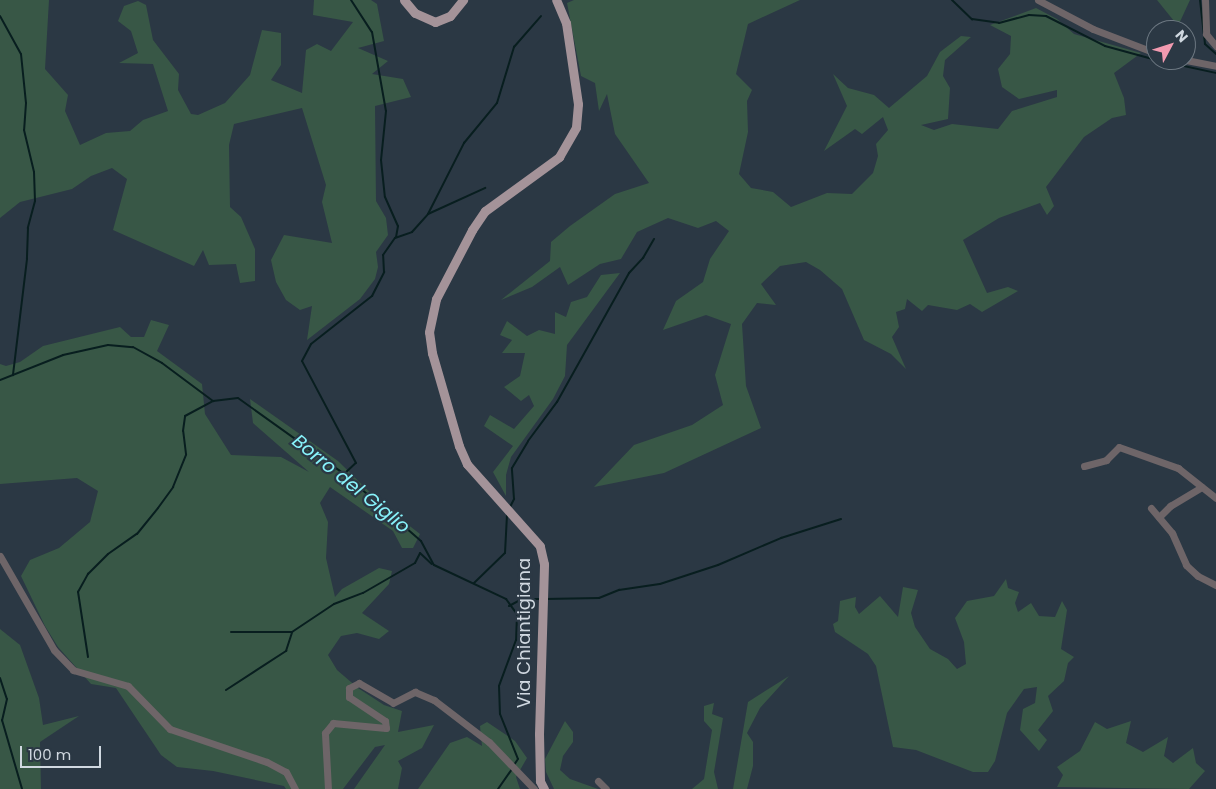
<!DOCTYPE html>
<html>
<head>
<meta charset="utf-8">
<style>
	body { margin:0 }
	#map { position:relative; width:1216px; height:789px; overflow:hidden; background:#2b3844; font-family:Poppins,sans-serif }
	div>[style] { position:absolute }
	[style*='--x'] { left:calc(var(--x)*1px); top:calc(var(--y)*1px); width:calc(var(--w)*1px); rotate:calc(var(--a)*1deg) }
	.green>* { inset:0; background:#385746 }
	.stream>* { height:2px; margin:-1px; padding:0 1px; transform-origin:1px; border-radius:1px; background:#081e1f }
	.minor>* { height:7px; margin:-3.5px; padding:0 3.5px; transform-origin:3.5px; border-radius:3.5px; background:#6e6568 }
	.major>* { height:9px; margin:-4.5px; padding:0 4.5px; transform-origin:4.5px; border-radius:4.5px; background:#a49399 }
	span { translate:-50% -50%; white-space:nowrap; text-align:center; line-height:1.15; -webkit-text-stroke:4.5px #2b3844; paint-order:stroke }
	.street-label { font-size:18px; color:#d0d8e0 }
	.water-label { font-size:19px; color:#88f3fb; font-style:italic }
	.north { position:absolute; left:1146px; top:20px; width:50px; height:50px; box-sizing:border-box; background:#2b3844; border:1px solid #6d7882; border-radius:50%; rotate:50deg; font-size:14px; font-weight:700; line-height:20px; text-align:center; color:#d0d8e0 }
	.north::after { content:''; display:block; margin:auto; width:18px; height:22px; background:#f29ab0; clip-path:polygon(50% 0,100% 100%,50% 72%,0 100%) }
	.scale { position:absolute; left:20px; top:746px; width:81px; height:22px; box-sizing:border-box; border:2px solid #d0d8e0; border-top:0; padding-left:6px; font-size:15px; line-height:18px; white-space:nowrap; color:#d0d8e0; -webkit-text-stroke:4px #2b3844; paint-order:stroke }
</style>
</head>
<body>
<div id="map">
	<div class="green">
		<div style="clip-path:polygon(0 0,49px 0,45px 69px,68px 95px,65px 111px,80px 145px,106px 133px,130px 131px,143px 120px,168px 111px,153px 64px,119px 63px,138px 53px,131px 31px,118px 21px,124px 6px,138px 1px,146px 5px,153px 40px,179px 74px,178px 90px,191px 114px,198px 115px,225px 103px,250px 75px,262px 30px,281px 33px,281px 65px,271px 80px,302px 93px,306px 50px,317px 44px,331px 51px,353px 22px,313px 15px,314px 0,371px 0,377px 4px,384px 41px,358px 48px,388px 61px,372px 74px,403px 79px,411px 97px,375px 106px,376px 201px,386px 218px,388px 235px,376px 252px,378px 267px,375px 279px,360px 299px,307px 340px,312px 306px,300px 310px,286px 300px,276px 282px,271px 260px,284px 235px,332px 243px,322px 202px,326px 185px,302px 108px,234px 124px,229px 145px,230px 207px,241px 217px,255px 249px,255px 281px,240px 283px,236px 264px,209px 265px,203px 250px,194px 266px,113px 230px,127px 179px,112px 168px,91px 176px,72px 189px,20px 202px,0 218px)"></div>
		<div style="clip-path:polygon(574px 0,800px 0,748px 24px,736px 74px,752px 90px,747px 101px,748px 132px,739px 174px,751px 188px,773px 192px,791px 207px,827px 193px,852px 194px,873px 173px,878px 156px,876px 144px,888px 130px,883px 117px,862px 134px,855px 129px,824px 151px,847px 106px,833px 74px,848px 88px,874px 95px,889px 108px,927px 76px,940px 52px,961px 36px,971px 37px,945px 60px,943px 76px,950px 88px,948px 119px,921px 125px,934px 130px,952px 124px,998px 129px,1012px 111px,1057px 97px,1057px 90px,1019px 99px,1002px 87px,998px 69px,1010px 54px,1011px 36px,990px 25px,1036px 8px,1057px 19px,1074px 34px,1141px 53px,1114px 73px,1124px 98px,1126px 115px,1112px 118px,1084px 137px,1046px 187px,1054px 206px,1047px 215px,1040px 203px,999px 218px,963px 240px,987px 293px,1008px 287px,1018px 291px,982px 312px,970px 304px,957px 310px,928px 305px,922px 311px,907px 299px,905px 309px,896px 312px,899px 327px,892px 337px,906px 369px,891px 354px,864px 340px,842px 289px,820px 270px,806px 262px,780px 266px,761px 284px,776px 305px,757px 303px,742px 324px,746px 386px,761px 428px,664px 473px,594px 487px,634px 445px,692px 425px,723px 405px,715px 375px,731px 324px,706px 315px,663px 330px,676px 301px,703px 282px,710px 259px,729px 231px,716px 221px,698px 228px,668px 218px,637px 232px,621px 259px,600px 264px,568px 285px,560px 267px,532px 287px,501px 300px,550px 261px,551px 242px,570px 226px,615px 194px,649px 183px,615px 134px,607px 94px,599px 111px,595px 83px,581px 76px,567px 3px)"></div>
		<div style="clip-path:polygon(1157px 0,1190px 0,1178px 26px)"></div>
		<div style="clip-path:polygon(620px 273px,567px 345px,565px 376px,553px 399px,511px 457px,506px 475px,506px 496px,493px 472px,513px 446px,484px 426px,490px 415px,514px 429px,534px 406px,529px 395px,521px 401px,504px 387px,520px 376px,525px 353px,502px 353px,512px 340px,500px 335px,507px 321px,527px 336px,539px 330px,555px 334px,555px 312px,566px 317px,571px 302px,587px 297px,601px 275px)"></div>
		<div style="clip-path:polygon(151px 320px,169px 325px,157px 351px,202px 384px,205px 414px,231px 455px,281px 457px,309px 472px,253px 423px,250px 399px,338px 461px,384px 506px,420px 534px,413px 548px,402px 548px,393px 531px,330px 487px,320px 503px,328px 522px,326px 558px,335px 597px,342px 589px,379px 568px,392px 571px,389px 584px,362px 613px,389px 631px,379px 639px,357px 633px,341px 636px,328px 655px,337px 670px,358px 688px,384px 705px,402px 711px,398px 732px,434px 725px,422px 748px,398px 761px,402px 768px,398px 789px,354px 789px,385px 745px,375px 747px,343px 789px,286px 789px,284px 786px,213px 771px,177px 767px,161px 755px,116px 688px,91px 684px,58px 647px,45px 626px,21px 576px,30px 560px,59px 548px,90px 522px,98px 491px,77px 478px,0 484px,0 364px,6px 366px,20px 362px,43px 346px,120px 327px,131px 337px,144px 337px)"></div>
		<div style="clip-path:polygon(1006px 579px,1008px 588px,1019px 592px,1015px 603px,1018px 612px,1031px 603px,1039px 616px,1055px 617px,1062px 601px,1067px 610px,1061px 649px,1074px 657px,1068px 663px,1064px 681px,1048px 696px,1053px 711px,1038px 730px,1047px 740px,1039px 751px,1020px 730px,1023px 709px,1035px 703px,1037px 687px,1024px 689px,1007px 713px,995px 761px,988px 772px,973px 772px,916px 750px,893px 747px,876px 666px,868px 654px,835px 632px,833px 624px,838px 621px,840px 601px,856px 597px,855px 607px,859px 614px,880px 596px,898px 617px,903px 587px,918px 590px,911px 613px,915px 627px,930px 649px,948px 659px,957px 669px,966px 664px,964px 642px,955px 618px,967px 601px,994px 596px)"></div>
		<div style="clip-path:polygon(0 629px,20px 645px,39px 698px,43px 725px,79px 716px,40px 742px,41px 789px,0 789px)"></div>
		<div style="clip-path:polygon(789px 676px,760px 708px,747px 733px,753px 742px,753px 766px,747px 789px,733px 789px,748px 702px)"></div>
		<div style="clip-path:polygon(714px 703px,712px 714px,723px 718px,714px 772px,718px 789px,692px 789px,704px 779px,712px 730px,704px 721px,704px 706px)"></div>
		<div style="clip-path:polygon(565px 721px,573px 732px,573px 742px,563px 756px,560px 770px,570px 779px,598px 789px,554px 789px,546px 772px,545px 759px)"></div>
		<div style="clip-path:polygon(1131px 721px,1126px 743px,1143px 752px,1168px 737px,1164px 756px,1173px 763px,1193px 748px,1196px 763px,1205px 771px,1189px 789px,1057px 787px,1063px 775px,1057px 767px,1080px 751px,1095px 722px,1107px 729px)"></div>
		<div style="clip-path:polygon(487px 722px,515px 741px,527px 758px,516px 777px,520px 789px,418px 789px,450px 743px,467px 737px,482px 746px,480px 726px)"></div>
	</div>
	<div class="stream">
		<div style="--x:351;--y:0;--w:38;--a:57"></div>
		<div style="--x:372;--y:32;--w:80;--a:80"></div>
		<div style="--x:386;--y:111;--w:49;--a:95.8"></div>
		<div style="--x:381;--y:160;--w:37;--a:84"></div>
		<div style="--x:385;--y:197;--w:32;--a:66"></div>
		<div style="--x:398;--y:226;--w:11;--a:100"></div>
		<div style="--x:952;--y:0;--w:28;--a:44"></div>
		<div style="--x:972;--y:19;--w:27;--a:8"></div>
		<div style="--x:999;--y:23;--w:31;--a:-15"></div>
		<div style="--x:1029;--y:15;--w:17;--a:3"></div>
		<div style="--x:1046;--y:16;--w:66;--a:27"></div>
		<div style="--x:1105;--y:46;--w:53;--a:15.4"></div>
		<div style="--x:1200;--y:0;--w:44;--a:83.5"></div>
		<div style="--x:1205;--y:44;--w:15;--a:42"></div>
		<div style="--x:0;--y:16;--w:43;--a:61.1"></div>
		<div style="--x:21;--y:54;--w:49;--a:84.2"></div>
		<div style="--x:26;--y:103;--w:27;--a:94"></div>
		<div style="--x:24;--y:130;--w:43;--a:76.6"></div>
		<div style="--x:34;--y:172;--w:29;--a:88"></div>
		<div style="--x:35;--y:201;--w:28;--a:105"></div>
		<div style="--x:28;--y:228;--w:31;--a:92"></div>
		<div style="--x:27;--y:259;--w:117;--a:96.9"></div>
		<div style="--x:1156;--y:60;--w:61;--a:12.2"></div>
		<div style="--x:428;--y:214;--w:63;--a:-24.5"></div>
		<div style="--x:0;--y:380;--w:68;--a:-21.6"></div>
		<div style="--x:63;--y:355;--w:46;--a:-12.5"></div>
		<div style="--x:108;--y:345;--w:25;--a:5"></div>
		<div style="--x:133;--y:347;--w:33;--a:29"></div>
		<div style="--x:162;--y:363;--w:64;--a:36.7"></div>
		<div style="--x:213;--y:401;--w:25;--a:-7"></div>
		<div style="--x:238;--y:398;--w:130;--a:35.6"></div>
		<div style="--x:344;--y:474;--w:102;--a:41"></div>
		<div style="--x:421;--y:541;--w:27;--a:62"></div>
		<div style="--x:434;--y:565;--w:80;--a:25.3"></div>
		<div style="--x:506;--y:599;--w:19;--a:54"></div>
		<div style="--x:517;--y:614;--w:26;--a:92"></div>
		<div style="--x:516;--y:640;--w:49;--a:110.3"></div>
		<div style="--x:499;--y:686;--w:28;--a:88"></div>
		<div style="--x:500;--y:714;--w:48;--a:68.2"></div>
		<div style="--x:518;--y:759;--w:7;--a:124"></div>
		<div style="--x:344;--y:474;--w:16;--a:-43"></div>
		<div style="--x:356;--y:463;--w:115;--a:-117.9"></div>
		<div style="--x:302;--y:361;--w:19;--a:-62"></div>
		<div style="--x:311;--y:344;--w:78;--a:-38.2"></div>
		<div style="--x:372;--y:296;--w:27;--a:-63"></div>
		<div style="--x:384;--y:272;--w:17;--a:-93"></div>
		<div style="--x:383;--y:255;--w:21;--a:-55"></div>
		<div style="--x:395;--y:238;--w:18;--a:-19"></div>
		<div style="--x:412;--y:232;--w:24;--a:-48"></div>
		<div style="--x:428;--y:214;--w:80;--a:-63.1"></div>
		<div style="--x:464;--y:143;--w:52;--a:-50.5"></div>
		<div style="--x:497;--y:103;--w:59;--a:-73.1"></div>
		<div style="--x:514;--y:47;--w:41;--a:-48.9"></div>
		<div style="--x:510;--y:507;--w:9;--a:-63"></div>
		<div style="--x:514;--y:499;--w:31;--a:-94"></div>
		<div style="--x:512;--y:468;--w:31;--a:-59"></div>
		<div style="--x:528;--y:441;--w:49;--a:-53.4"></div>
		<div style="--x:557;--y:402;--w:148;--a:-60.8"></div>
		<div style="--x:629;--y:273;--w:21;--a:-47"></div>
		<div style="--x:643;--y:258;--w:22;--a:-60"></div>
		<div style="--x:474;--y:583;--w:43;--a:-44.1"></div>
		<div style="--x:505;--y:553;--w:39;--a:-87"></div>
		<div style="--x:545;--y:599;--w:54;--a:-1.1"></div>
		<div style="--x:599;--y:598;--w:22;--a:-22"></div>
		<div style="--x:619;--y:590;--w:41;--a:-8.3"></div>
		<div style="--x:660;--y:584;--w:61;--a:-18.1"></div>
		<div style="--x:718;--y:565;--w:69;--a:-23.2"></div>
		<div style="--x:781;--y:538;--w:63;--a:-17.6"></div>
		<div style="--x:509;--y:606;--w:15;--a:-28"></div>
		<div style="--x:522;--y:599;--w:18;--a:0"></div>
		<div style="--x:231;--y:632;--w:61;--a:0"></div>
		<div style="--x:292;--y:632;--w:50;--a:-33.7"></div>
		<div style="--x:334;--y:604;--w:31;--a:-21"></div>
		<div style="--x:363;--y:593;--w:60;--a:-30"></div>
		<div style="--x:415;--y:563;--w:11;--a:-63"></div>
		<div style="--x:420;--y:553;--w:16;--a:43"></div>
		<div style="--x:88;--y:657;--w:66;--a:-98.7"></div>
		<div style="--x:78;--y:592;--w:21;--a:-61"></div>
		<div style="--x:88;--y:574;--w:28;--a:-45"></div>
		<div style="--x:108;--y:554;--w:35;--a:-35"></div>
		<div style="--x:137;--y:534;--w:33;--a:-51"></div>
		<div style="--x:158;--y:508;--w:26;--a:-54"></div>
		<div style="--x:173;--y:487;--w:35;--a:-68"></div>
		<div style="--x:186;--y:454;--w:23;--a:-97"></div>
		<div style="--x:183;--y:431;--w:15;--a:-82"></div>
		<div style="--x:185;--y:416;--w:32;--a:-28"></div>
		<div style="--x:0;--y:678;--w:22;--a:72"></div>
		<div style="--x:7;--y:699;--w:22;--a:103"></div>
		<div style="--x:2;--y:720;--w:72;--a:73.8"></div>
		<div style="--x:226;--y:690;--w:72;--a:-33"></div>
		<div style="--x:286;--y:651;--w:20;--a:-72"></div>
		<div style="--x:498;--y:789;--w:24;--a:-55"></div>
	</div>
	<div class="minor">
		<div style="--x:1038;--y:0;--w:62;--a:27.8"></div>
		<div style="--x:1093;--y:29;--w:67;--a:20.9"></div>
		<div style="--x:1205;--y:0;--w:34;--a:88"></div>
		<div style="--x:1206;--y:34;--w:16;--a:50"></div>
		<div style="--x:1186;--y:60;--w:31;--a:11"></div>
		<div style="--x:1084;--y:466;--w:23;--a:-15"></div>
		<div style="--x:1106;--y:460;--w:18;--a:-45"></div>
		<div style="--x:1119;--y:447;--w:63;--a:19.6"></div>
		<div style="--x:1178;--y:468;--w:48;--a:38.3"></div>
		<div style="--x:1151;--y:508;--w:33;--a:50"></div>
		<div style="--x:1172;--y:533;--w:35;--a:66"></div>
		<div style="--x:1186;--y:565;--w:16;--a:43"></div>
		<div style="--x:1198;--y:576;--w:20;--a:27"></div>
		<div style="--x:1159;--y:517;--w:16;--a:-45"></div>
		<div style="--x:1170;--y:506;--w:37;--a:-31"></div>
		<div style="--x:0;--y:556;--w:108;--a:60.1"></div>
		<div style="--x:54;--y:650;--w:28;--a:46"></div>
		<div style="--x:73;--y:670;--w:57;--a:16.2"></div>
		<div style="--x:128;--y:686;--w:60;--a:45.7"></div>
		<div style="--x:170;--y:729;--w:102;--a:18.8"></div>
		<div style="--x:267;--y:762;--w:21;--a:28"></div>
		<div style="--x:286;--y:772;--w:19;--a:62"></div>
		<div style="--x:598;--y:781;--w:11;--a:45"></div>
		<div style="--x:328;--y:789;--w:56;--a:-93.1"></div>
		<div style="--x:325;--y:733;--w:13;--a:-51"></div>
		<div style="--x:333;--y:723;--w:53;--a:5.4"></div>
		<div style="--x:386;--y:728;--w:7;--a:-98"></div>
		<div style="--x:385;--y:721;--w:43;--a:-146.3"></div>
		<div style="--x:349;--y:697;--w:9;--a:-90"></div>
		<div style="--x:349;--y:688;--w:11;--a:-27"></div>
		<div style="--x:359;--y:683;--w:39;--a:30"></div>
		<div style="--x:393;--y:703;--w:25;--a:-27"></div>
		<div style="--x:415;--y:692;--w:21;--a:23"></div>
		<div style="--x:434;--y:700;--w:69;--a:37.4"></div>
		<div style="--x:489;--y:742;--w:65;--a:46.2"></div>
	</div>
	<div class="major">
		<div style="--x:404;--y:0;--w:17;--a:50"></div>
		<div style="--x:415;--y:13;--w:22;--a:24"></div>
		<div style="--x:435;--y:22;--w:16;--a:-22"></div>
		<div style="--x:450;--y:16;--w:21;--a:-51"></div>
		<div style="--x:544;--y:789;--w:9;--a:-117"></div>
		<div style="--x:540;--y:781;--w:47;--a:-91.2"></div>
		<div style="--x:539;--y:734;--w:170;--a:-88.3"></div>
		<div style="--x:544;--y:564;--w:18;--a:-103"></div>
		<div style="--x:540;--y:546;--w:110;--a:-131.7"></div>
		<div style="--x:467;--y:464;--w:20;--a:-114"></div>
		<div style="--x:459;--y:446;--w:97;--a:-106.2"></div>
		<div style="--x:432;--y:353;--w:21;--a:-98"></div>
		<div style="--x:429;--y:332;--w:34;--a:-78"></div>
		<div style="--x:436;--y:299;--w:78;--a:-62.4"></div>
		<div style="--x:472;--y:230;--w:23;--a:-56"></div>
		<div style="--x:485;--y:211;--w:92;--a:-36.1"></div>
		<div style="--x:559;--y:157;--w:34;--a:-60"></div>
		<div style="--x:576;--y:127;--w:23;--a:-85"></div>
		<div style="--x:578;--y:104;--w:82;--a:-98.4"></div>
		<div style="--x:566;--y:23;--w:25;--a:-113"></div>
	</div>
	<div class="street-label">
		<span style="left:524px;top:633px;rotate:-90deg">Via Chiantigiana</span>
	</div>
	<div class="water-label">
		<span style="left:351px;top:484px;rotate:39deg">Borro del Giglio</span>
	</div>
	<div class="north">N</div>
	<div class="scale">100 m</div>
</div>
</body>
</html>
